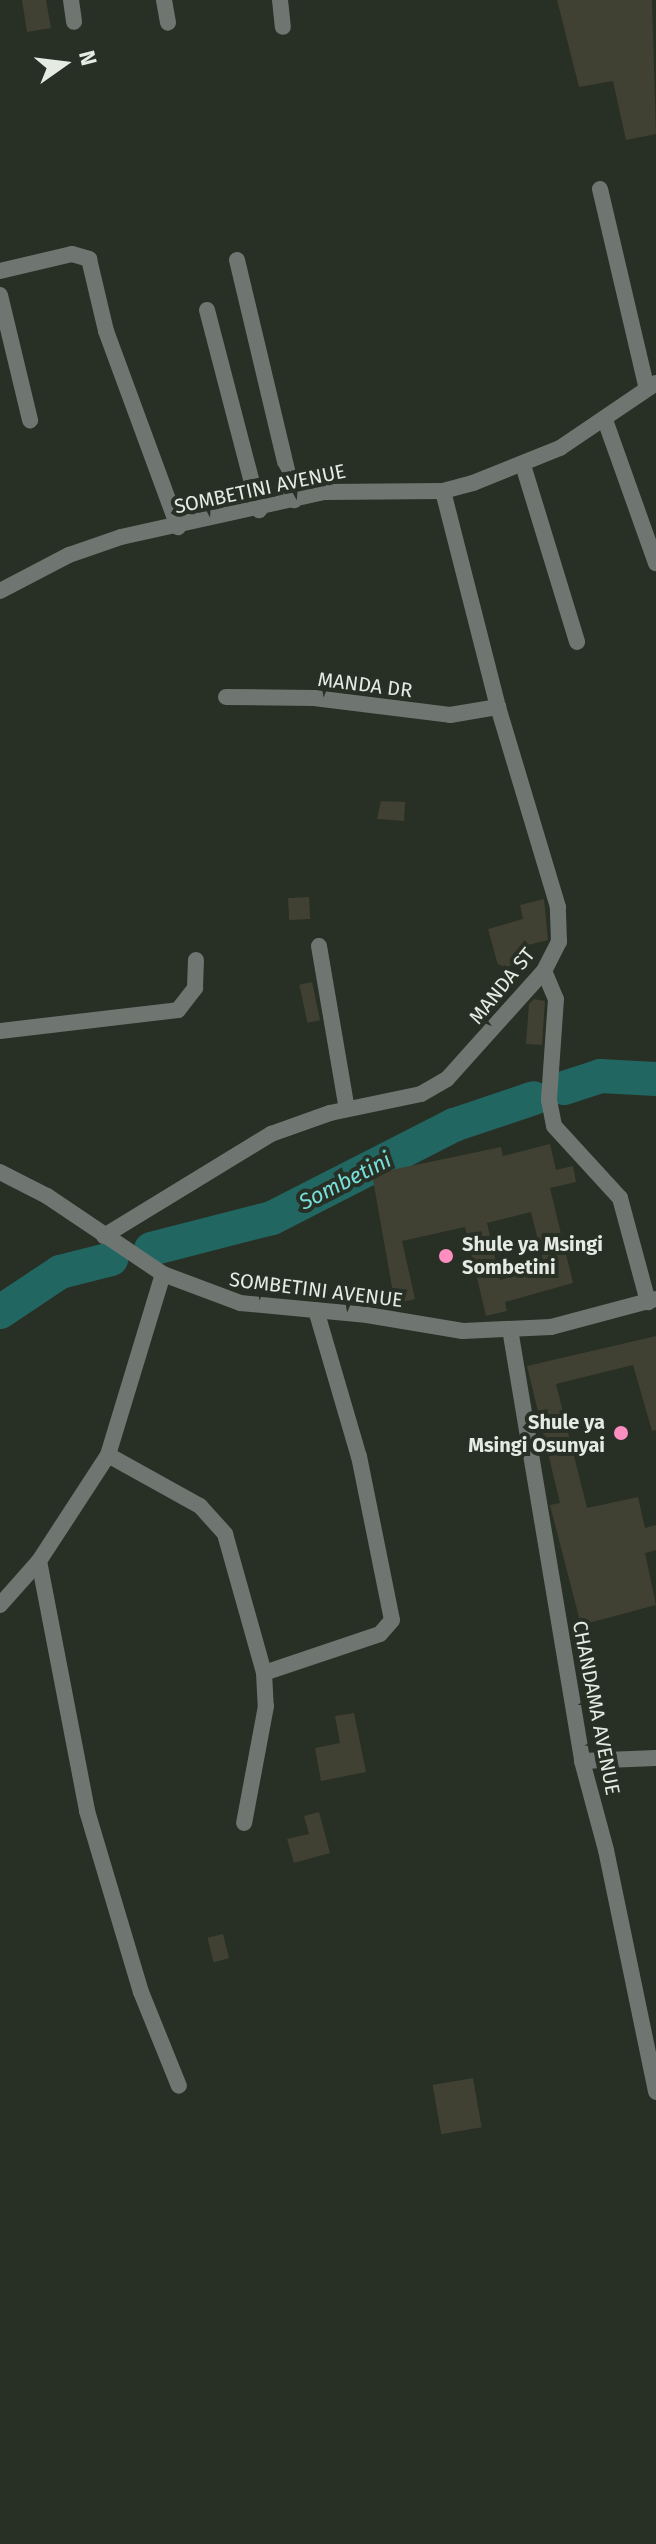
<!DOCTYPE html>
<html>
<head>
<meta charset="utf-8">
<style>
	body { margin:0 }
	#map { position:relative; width:656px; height:2544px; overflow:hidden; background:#282f24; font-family:"Fira Sans",sans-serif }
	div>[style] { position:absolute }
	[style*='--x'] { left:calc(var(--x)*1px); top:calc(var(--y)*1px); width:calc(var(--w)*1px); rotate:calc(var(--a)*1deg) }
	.river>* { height:34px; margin:-17px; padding:0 17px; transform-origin:17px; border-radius:17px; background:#226662 }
	.building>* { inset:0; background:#404033; transform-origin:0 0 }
	.minor>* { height:16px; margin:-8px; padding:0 8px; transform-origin:8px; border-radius:8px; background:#6f7672 }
	.tertiary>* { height:16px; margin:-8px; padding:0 8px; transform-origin:8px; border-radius:8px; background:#6f7672 }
	.dots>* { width:22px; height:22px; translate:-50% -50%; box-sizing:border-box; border:4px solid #282f24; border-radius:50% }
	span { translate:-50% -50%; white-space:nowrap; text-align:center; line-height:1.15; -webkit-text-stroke:8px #282f24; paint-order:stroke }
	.street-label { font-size:20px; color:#e5eae3 }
	.poi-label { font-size:20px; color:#e5eae3; font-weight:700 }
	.left { translate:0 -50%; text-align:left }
	.right { translate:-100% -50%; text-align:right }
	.water-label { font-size:22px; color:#78dfda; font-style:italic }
	.north { position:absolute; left:24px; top:24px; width:80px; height:80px; -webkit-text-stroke:6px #282f24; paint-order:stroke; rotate:76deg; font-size:22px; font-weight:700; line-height:32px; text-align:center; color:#e5eae3 }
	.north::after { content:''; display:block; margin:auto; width:28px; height:36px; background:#e5eae3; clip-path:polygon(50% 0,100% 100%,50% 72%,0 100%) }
</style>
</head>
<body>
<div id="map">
	<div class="river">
		<div style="--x:564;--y:1088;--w:38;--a:-18"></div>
		<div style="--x:600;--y:1076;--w:56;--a:3.1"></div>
		<div style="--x:151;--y:1249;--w:125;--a:-14.4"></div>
		<div style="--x:272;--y:1218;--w:204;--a:-27.1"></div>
		<div style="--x:454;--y:1125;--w:84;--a:-18.6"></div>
		<div style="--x:0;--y:1312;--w:72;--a:-33.7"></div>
		<div style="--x:60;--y:1272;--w:53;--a:-14.3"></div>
	</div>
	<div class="building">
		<div style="clip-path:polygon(22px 0,46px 0,51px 28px,27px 32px)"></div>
		<div style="clip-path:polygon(557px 0,652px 0,656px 134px,626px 140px,613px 81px,579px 87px)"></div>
		<div style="clip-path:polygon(381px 801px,405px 802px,404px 821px,377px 819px)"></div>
		<div style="left:309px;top:897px;width:22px;height:21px;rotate:87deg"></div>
		<div style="clip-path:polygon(544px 899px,548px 940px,524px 946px,529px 960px,499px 969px,488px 929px,523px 919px,520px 905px)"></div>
		<div style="left:312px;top:982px;width:39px;height:13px;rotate:78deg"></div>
		<div style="clip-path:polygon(534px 999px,545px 1001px,542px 1045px,526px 1044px,529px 1004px)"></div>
		<div style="clip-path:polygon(evenodd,550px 1144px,556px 1170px,573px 1166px,576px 1182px,550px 1188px,573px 1283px,505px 1302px,507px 1311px,486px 1316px,465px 1227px,402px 1241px,415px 1299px,395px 1304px,372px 1174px,501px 1147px,503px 1156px,550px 1144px,531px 1212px,545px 1268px,500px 1280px,487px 1223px,531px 1212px)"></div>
		<div style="clip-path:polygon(656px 1336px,656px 1430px,652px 1431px,633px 1365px,556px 1384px,587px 1508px,638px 1497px,645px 1528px,656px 1525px,656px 1550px,645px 1553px,656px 1605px,581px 1625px,552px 1513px,550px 1505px,560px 1503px,527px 1366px)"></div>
		<div style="clip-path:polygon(354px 1713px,366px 1772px,321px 1781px,315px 1748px,340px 1743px,335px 1716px)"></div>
		<div style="clip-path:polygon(319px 1812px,330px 1853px,294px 1863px,287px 1839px,309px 1834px,304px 1816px)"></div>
		<div style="left:223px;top:1934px;width:25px;height:16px;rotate:76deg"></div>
		<div style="left:473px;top:2078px;width:50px;height:41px;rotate:80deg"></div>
	</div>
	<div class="minor">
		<div style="--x:71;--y:0;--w:22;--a:82"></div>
		<div style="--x:164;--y:0;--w:23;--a:80"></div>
		<div style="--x:280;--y:0;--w:27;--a:84"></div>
		<div style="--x:600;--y:189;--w:205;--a:76.8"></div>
		<div style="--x:237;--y:260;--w:247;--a:76.6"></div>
		<div style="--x:0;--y:271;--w:74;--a:-13.3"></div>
		<div style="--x:72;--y:254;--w:18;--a:16"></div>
		<div style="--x:89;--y:259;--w:74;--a:76.7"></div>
		<div style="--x:106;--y:331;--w:209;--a:69.8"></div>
		<div style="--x:0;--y:295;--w:129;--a:76.5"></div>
		<div style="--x:207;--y:310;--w:207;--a:75.4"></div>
		<div style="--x:605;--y:420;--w:152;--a:70.4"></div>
		<div style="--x:523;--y:465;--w:185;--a:73"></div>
		<div style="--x:0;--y:591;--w:78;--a:-27.6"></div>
		<div style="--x:69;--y:555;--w:55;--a:-19.1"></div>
		<div style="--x:121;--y:537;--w:208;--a:-12.5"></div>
		<div style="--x:324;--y:492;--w:119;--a:-0.5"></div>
		<div style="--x:443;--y:491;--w:31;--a:-15"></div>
		<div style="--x:473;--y:483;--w:94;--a:-21.9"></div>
		<div style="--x:560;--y:448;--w:116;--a:-34.1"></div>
		<div style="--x:226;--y:697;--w:88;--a:0.7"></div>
		<div style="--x:314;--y:698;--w:137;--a:7.1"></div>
		<div style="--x:450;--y:715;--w:49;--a:-9.5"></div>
		<div style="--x:319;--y:946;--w:165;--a:80.3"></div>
		<div style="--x:544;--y:971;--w:30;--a:67"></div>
		<div style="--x:556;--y:999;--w:101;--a:94"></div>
		<div style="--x:549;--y:1100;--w:26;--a:79"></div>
		<div style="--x:554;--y:1126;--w:98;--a:47.5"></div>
		<div style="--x:620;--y:1198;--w:108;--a:74.9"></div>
		<div style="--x:0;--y:1031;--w:179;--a:-6.7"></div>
		<div style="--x:178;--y:1010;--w:28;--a:-52"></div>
		<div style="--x:195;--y:988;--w:28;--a:-88"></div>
		<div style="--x:0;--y:1172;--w:53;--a:27.1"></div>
		<div style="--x:47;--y:1196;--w:140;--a:33.9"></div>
		<div style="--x:163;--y:1274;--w:82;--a:20.6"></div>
		<div style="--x:240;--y:1303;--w:128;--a:5.4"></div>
		<div style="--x:367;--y:1315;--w:97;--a:9.5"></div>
		<div style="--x:463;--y:1331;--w:88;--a:-2.6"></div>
		<div style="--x:551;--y:1327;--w:109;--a:-14.9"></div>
		<div style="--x:104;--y:1236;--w:196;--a:-31.4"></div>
		<div style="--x:271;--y:1134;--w:63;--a:-19.6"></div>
		<div style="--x:330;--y:1113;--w:93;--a:-11.8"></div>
		<div style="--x:421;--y:1094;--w:30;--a:-30"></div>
		<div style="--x:447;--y:1079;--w:145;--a:-48.1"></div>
		<div style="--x:544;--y:971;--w:33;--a:-63"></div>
		<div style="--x:559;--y:942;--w:35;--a:-92"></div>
		<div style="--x:558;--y:907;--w:209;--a:-106.7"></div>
		<div style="--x:498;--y:707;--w:223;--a:-104.3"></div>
		<div style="--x:108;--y:1455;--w:105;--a:29"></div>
		<div style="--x:200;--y:1506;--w:38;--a:48"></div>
		<div style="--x:225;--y:1534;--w:144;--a:74.3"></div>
		<div style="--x:264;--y:1673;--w:33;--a:87"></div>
		<div style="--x:266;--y:1706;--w:119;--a:100.6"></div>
		<div style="--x:39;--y:1561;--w:255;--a:79.1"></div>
		<div style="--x:87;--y:1811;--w:189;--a:73.4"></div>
		<div style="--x:141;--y:1992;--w:101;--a:68"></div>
		<div style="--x:0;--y:1605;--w:59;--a:-48.4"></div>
		<div style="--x:39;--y:1561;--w:126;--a:-56.9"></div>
		<div style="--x:108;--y:1455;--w:189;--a:-73.1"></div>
		<div style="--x:264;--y:1673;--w:122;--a:-18.6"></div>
		<div style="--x:380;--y:1634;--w:18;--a:-49"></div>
		<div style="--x:392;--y:1620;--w:166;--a:-101.4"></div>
		<div style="--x:359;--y:1457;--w:153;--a:-106.3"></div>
		<div style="--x:582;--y:1761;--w:74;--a:-2.3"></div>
	</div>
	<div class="tertiary">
		<div style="--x:510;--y:1329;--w:438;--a:80.5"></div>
		<div style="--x:582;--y:1761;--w:92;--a:74.9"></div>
		<div style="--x:606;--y:1850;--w:247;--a:78.3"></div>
	</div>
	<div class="dots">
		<div style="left:446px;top:1256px;background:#fd8ec0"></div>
		<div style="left:621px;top:1433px;background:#fd8ec0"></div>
	</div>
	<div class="street-label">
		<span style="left:260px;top:489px;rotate:-12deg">SOMBETINI AVENUE</span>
		<span style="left:365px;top:685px;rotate:7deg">MANDA DR</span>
		<span style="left:502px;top:986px;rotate:-51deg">MANDA ST</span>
		<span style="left:316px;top:1290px;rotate:7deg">SOMBETINI AVENUE</span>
		<span style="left:596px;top:1708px;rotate:79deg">CHANDAMA AVENUE</span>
	</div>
	<div class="poi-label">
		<span class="left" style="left:462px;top:1256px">Shule ya Msingi<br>Sombetini</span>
		<span class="right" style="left:605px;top:1434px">Shule ya<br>Msingi Osunyai</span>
	</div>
	<div class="water-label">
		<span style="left:345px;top:1181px;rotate:-27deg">Sombetini</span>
	</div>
	<div class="north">N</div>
</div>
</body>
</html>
